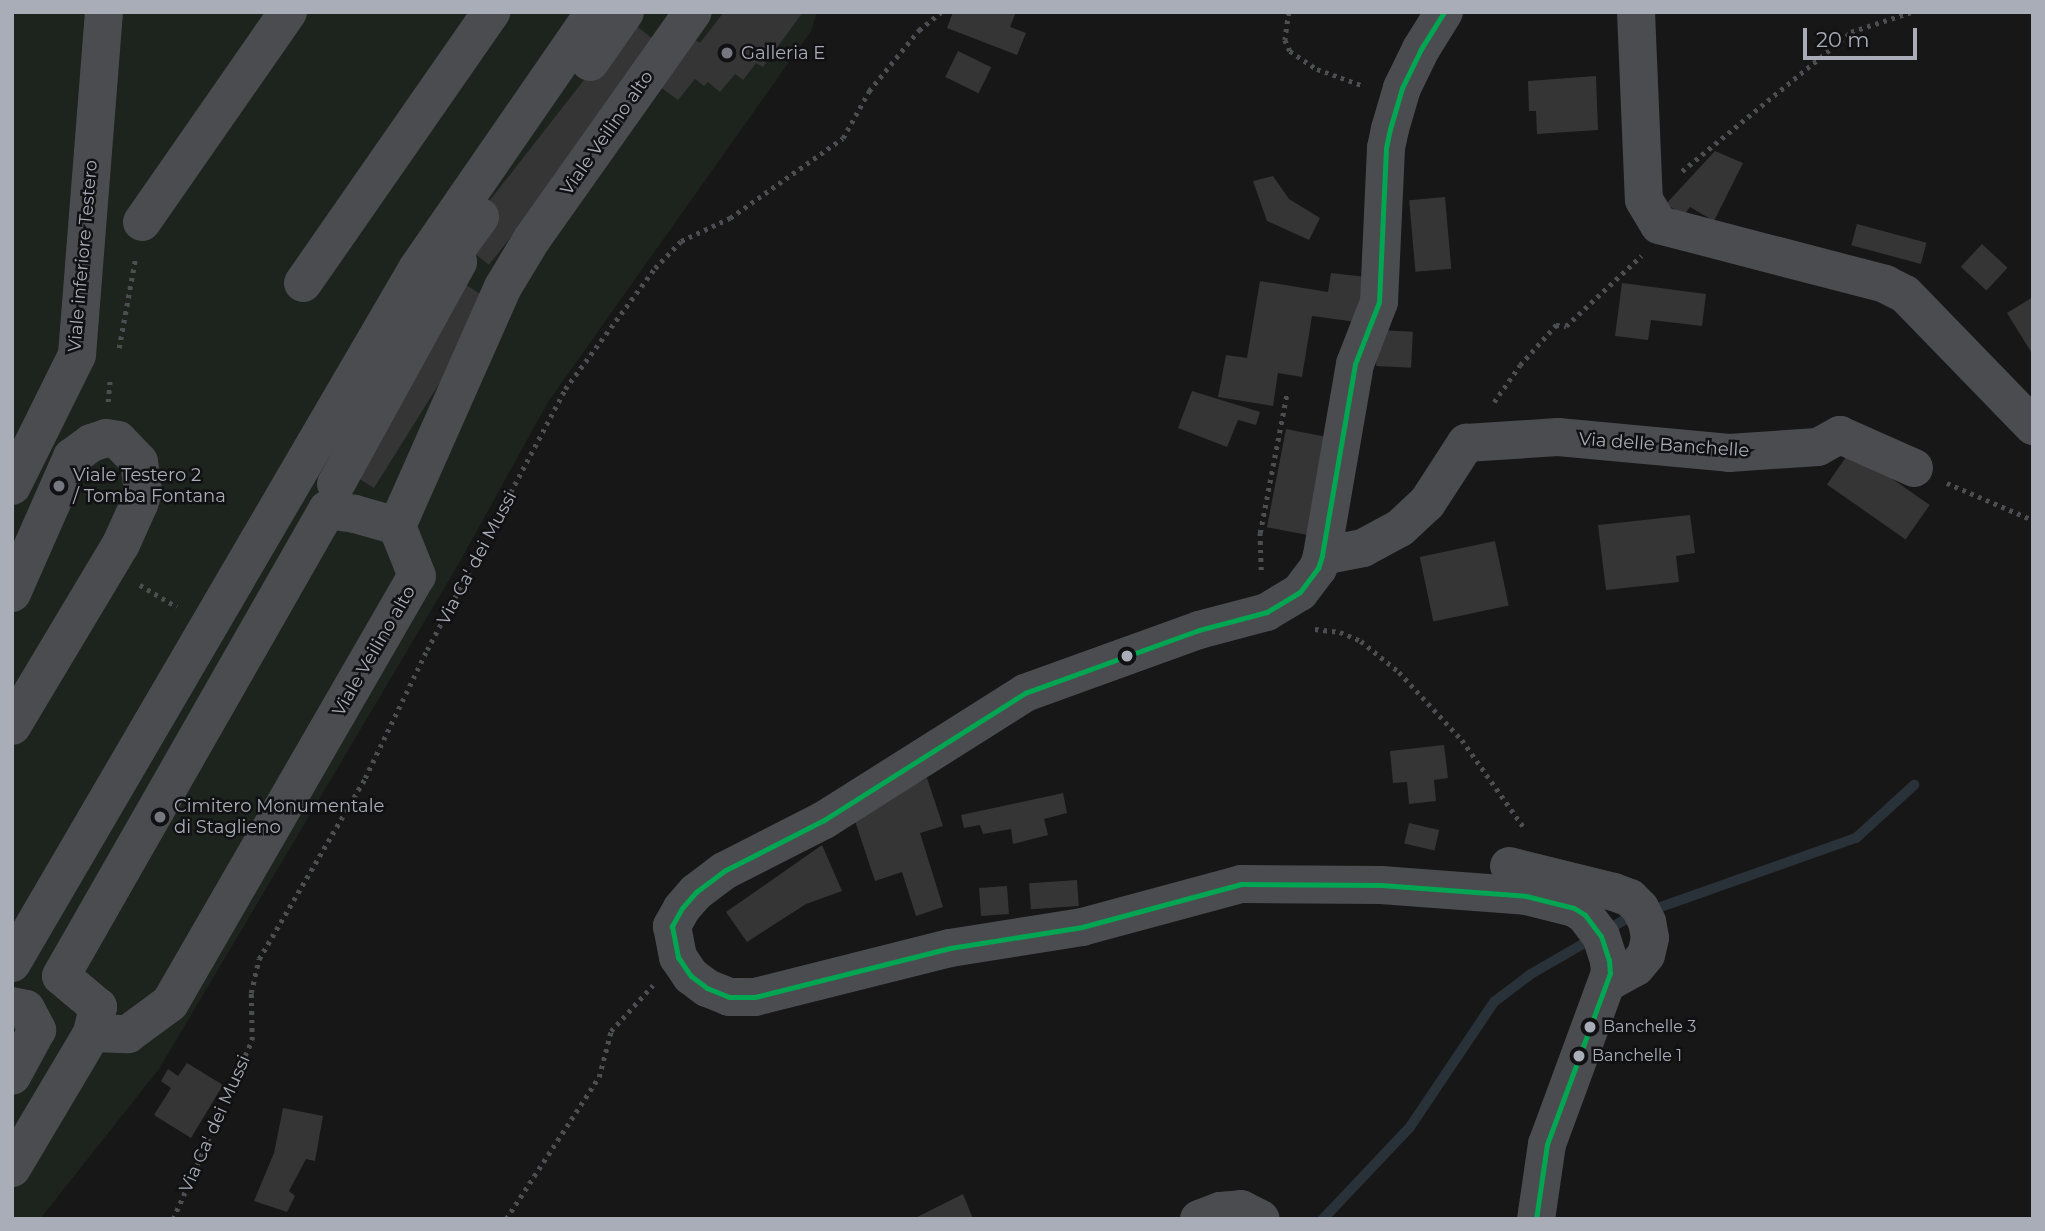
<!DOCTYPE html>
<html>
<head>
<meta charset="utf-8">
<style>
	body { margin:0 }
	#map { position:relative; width:2045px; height:1231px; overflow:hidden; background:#171717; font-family:Montserrat,sans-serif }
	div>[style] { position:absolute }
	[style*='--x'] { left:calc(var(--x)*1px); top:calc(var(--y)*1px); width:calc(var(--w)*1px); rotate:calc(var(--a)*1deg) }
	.green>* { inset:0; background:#1d241e }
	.stream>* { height:10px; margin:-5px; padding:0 5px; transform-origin:5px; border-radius:5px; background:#2a3239 }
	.building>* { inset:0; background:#353536; transform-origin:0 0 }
	.path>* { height:4.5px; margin-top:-2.25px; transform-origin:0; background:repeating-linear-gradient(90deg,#4d4e52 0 3.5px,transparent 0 8.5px) }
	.minor>* { height:38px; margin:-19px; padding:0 19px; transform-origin:19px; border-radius:19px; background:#4b4c50 }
	.bus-1>* { height:5px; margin:-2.5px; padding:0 2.5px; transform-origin:2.5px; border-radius:2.5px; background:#00a651 }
	.dots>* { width:19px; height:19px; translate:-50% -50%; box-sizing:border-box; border:4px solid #111113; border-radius:50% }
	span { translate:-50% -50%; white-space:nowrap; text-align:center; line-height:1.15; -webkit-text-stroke:5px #111113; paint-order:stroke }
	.bus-label { font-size:16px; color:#a8adb8 }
	.left { translate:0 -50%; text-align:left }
	.poi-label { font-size:18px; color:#a8adb8 }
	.street-label { font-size:18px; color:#a8adb8 }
	.frame { position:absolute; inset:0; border:14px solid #a8adb8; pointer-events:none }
	.scale { position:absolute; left:1803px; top:28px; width:114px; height:32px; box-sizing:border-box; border:4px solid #a8adb8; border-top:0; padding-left:9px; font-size:21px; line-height:24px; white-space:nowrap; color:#a8adb8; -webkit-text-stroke:5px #111113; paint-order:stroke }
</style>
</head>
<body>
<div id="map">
	<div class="green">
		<div style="clip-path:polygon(12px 12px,817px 12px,811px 31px,548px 402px,458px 565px,159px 1069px,40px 1219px,12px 1219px)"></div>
	</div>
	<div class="stream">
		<div style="--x:1323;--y:1219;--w:127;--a:-46.6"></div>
		<div style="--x:1410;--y:1127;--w:151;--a:-56.1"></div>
		<div style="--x:1494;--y:1002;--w:46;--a:-37.1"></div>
		<div style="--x:1531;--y:974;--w:108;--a:-30.1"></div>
		<div style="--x:1624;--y:920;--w:246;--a:-19.5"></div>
		<div style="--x:1856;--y:838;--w:79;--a:-42.4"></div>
	</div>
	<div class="building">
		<div style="clip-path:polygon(724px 12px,803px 12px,763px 67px,756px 63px,743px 80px,735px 74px,720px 92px,708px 82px,704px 86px,695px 79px,678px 100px,656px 84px,692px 38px,700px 43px)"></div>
		<div style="clip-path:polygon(953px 12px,1016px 12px,1010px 27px,1026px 33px,1017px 55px,947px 28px)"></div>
		<div style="left:630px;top:21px;width:39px;height:279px;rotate:38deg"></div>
		<div style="left:958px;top:51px;width:37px;height:29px;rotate:26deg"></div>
		<div style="clip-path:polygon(1596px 76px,1598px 130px,1537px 134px,1536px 111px,1529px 111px,1528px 81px)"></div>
		<div style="clip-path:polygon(1715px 151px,1743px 163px,1714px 221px,1690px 207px,1684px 215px,1666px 204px)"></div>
		<div style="clip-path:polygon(1273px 176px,1289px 199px,1320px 218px,1309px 240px,1267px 221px,1253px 181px)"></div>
		<div style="left:1445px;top:197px;width:72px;height:36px;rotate:85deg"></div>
		<div style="left:1857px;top:224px;width:72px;height:22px;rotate:15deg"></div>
		<div style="left:1982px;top:244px;width:35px;height:31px;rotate:43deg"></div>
		<div style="clip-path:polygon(1331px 273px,1375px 278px,1364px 323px,1312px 316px,1302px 377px,1278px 373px,1273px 406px,1218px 397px,1226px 355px,1247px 358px,1260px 281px,1328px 292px)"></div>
		<div style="left:458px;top:280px;width:39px;height:221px;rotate:32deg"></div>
		<div style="clip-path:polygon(1622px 283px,1706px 294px,1702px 326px,1651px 320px,1648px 340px,1615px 336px)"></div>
		<div style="clip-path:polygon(2033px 297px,2033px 355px,2007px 313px)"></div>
		<div style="left:1378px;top:330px;width:35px;height:36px;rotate:3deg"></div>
		<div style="clip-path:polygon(1192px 391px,1260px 412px,1256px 425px,1238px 420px,1227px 447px,1178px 428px)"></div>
		<div style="left:1286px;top:429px;width:48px;height:100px;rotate:11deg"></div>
		<div style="left:1851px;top:450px;width:96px;height:42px;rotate:35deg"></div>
		<div style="clip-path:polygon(1690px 515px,1695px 553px,1676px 556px,1679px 582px,1606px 590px,1598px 525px)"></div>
		<div style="left:1495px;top:541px;width:66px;height:77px;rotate:78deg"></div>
		<div style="clip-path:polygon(1444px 745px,1448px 778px,1434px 780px,1436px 801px,1409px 804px,1407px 782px,1393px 783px,1390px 751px)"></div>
		<div style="clip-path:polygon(927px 778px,943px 826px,920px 833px,943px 907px,916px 916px,902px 872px,875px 881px,854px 818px)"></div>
		<div style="clip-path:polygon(1063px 793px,1067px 813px,1044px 819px,1048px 835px,1013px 844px,1011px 829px,983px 834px,980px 825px,964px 828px,961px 815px)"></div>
		<div style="left:1409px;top:823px;width:31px;height:21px;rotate:13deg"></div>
		<div style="clip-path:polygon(822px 845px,842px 891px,806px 904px,747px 942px,726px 912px)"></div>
		<div style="left:1077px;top:880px;width:26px;height:48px;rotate:86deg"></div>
		<div style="left:1007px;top:886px;width:28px;height:28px;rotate:86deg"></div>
		<div style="clip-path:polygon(187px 1063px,223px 1085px,191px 1138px,154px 1115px,171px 1088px,161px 1081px,168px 1069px,178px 1076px)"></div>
		<div style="clip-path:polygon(283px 1108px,323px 1116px,315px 1161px,306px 1159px,289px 1191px,295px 1196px,287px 1212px,254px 1201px,274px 1153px)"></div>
		<div style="clip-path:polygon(963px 1194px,973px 1219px,913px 1219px)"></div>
	</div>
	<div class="path">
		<div style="--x:1289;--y:12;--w:28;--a:98"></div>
		<div style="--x:1285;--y:40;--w:12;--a:66"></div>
		<div style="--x:1290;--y:51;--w:32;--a:34"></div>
		<div style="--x:1317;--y:69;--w:50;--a:19.9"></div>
		<div style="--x:1682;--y:171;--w:219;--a:-39.4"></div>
		<div style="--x:1851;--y:32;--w:64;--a:-18.2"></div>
		<div style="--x:119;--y:348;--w:89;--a:-79.7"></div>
		<div style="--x:108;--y:402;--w:22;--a:-85"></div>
		<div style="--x:1494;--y:402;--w:45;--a:-54.9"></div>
		<div style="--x:1520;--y:365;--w:54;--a:-48"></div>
		<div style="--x:1556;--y:325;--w:10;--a:6"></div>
		<div style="--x:1566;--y:326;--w:103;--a:-43"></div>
		<div style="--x:1947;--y:483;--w:94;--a:23.3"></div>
		<div style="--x:1261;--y:570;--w:37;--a:-92"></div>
		<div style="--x:1260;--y:533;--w:143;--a:-79.1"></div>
		<div style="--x:140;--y:585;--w:43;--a:30.7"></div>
		<div style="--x:1315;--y:629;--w:25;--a:7"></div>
		<div style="--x:1340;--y:632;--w:23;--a:23"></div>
		<div style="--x:1361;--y:641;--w:49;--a:39.2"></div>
		<div style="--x:1399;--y:672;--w:93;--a:47.2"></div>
		<div style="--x:1462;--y:740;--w:109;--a:54.7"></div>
		<div style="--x:173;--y:1219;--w:196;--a:-66.2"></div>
		<div style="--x:252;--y:1040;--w:47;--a:-91.2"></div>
		<div style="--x:251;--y:993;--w:35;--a:-77"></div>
		<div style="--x:259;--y:959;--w:210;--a:-59.6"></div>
		<div style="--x:365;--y:778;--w:142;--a:-64.2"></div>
		<div style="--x:427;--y:650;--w:295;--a:-62.1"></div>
		<div style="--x:565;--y:389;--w:151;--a:-53.4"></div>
		<div style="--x:655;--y:268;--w:37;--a:-46"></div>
		<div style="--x:681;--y:241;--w:54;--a:-25.1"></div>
		<div style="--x:730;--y:218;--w:138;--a:-35.3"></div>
		<div style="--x:843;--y:138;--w:54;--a:-61"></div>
		<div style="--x:869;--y:91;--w:79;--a:-50.7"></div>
		<div style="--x:919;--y:30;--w:28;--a:-39"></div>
		<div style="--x:506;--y:1219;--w:170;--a:-56.8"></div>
		<div style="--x:599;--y:1077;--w:48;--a:-75.4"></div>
		<div style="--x:611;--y:1031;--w:62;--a:-47.6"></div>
	</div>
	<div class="minor">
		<div style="--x:1444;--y:12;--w:44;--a:121.9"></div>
		<div style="--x:1421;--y:49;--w:43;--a:116"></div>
		<div style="--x:1402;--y:88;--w:43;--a:106.3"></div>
		<div style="--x:1390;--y:129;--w:19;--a:102"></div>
		<div style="--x:1386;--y:148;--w:154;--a:92.6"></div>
		<div style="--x:1379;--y:302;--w:66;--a:111.2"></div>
		<div style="--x:1355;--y:364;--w:195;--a:99.8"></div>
		<div style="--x:1322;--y:556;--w:13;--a:108"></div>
		<div style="--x:1318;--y:568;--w:30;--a:127"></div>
		<div style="--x:1300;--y:592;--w:39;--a:149"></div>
		<div style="--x:1267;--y:612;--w:70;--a:165.2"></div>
		<div style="--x:1199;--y:630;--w:185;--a:160.1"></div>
		<div style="--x:1025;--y:693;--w:238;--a:147.7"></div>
		<div style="--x:824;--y:820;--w:112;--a:153"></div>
		<div style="--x:724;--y:871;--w:35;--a:143"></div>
		<div style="--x:696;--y:892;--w:21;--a:131"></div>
		<div style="--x:682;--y:908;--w:21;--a:119"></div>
		<div style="--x:672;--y:926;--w:32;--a:79"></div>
		<div style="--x:678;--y:957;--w:23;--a:56"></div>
		<div style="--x:691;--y:976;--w:20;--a:37"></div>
		<div style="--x:707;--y:988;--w:24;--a:22"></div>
		<div style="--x:729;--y:997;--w:26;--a:0"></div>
		<div style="--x:755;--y:997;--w:201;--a:-14.1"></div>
		<div style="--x:950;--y:948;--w:134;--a:-9"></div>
		<div style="--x:1082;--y:927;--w:165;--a:-15.1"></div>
		<div style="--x:1241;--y:884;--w:140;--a:0.4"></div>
		<div style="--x:1381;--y:885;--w:145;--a:4.3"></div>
		<div style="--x:1526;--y:896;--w:49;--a:14"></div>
		<div style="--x:1574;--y:908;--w:13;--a:32"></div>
		<div style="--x:1585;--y:915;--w:26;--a:53"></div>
		<div style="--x:1601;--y:936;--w:25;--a:72"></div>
		<div style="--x:1609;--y:960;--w:13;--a:86"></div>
		<div style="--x:1610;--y:973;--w:182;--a:110.2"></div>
		<div style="--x:1547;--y:1144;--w:76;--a:98.3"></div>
		<div style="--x:1636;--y:12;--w:188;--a:87.6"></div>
		<div style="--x:1644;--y:200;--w:29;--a:59"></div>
		<div style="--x:1659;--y:225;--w:234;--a:14.6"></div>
		<div style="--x:1885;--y:284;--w:22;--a:27"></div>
		<div style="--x:1905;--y:294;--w:184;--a:45.9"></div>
		<div style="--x:590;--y:62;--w:61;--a:-55"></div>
		<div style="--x:142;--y:222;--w:256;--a:-55.2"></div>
		<div style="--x:303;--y:283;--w:330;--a:-55.2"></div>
		<div style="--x:336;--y:484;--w:253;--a:-61.2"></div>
		<div style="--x:458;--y:262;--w:9;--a:-122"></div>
		<div style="--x:453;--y:254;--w:46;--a:-53.9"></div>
		<div style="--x:12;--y:486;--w:146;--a:-63.6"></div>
		<div style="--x:77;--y:355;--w:344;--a:-85.5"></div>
		<div style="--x:1322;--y:556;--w:42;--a:-11"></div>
		<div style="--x:1363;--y:548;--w:42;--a:-28.4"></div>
		<div style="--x:1400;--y:528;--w:37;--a:-43"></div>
		<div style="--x:1427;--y:503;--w:72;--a:-57"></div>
		<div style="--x:1466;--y:443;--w:92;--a:-3.7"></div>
		<div style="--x:1558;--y:437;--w:172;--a:5.3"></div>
		<div style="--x:1729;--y:453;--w:89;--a:-3.9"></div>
		<div style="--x:1818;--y:447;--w:25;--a:-29"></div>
		<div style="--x:1840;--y:435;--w:81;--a:24"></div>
		<div style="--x:12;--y:593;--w:149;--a:-66.2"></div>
		<div style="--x:72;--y:457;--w:24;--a:-36"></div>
		<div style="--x:91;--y:443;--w:16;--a:-18"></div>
		<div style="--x:106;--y:438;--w:12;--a:9"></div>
		<div style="--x:118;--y:440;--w:30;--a:46"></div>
		<div style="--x:139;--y:462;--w:30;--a:82"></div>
		<div style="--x:143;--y:492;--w:13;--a:108"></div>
		<div style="--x:139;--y:504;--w:44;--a:114.2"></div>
		<div style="--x:121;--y:544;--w:212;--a:120.9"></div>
		<div style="--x:1509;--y:866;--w:108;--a:13.9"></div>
		<div style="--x:1614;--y:892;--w:17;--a:21"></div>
		<div style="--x:1630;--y:898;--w:14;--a:45"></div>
		<div style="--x:1640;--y:908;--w:16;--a:63"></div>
		<div style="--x:1647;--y:922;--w:16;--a:79"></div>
		<div style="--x:1650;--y:938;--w:17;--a:103"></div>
		<div style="--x:1646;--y:955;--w:16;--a:130"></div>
		<div style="--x:1636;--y:967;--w:33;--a:151"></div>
		<div style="--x:12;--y:963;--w:804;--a:-59.73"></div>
		<div style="--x:417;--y:269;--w:312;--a:-55.4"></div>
		<div style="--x:12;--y:1006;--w:14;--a:12"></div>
		<div style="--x:26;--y:1009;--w:24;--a:62"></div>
		<div style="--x:37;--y:1030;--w:52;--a:118.5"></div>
		<div style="--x:92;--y:1033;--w:27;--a:-77"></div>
		<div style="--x:98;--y:1007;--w:48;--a:-140"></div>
		<div style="--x:61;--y:976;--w:537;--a:-60.28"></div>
		<div style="--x:327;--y:510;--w:28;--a:8"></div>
		<div style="--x:355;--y:514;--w:44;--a:15.9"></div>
		<div style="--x:12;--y:1168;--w:157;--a:-59.3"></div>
		<div style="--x:92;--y:1033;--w:36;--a:2"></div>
		<div style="--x:128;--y:1034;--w:52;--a:-36.4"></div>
		<div style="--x:170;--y:1003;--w:493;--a:-60"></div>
		<div style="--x:417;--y:576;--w:54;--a:-111.8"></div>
		<div style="--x:397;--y:526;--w:261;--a:-66.1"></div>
		<div style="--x:503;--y:287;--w:56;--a:-58.9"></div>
		<div style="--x:532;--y:239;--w:278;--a:-54.7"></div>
		<div style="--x:1199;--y:1219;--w:22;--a:-21"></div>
		<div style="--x:1220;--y:1211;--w:21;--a:-5"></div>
		<div style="--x:1241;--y:1209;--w:22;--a:27"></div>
	</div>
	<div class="bus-1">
		<div style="--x:1444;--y:12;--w:44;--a:121.9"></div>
		<div style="--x:1421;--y:49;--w:43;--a:116"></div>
		<div style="--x:1402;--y:88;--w:43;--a:106.3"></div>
		<div style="--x:1390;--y:129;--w:19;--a:102"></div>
		<div style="--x:1386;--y:148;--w:154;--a:92.6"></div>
		<div style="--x:1379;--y:302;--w:66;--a:111.2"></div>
		<div style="--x:1355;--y:364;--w:195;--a:99.8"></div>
		<div style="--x:1322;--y:556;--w:13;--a:108"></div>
		<div style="--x:1318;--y:568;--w:30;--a:127"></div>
		<div style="--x:1300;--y:592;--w:39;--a:149"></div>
		<div style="--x:1267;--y:612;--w:70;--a:165.2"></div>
		<div style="--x:1199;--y:630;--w:185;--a:160.1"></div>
		<div style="--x:1025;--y:693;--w:238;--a:147.7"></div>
		<div style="--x:824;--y:820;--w:112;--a:153"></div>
		<div style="--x:724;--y:871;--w:35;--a:143"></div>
		<div style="--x:696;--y:892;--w:21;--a:131"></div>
		<div style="--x:682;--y:908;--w:21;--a:119"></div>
		<div style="--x:672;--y:926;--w:32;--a:79"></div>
		<div style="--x:678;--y:957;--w:23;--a:56"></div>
		<div style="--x:691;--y:976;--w:20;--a:37"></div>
		<div style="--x:707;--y:988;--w:24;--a:22"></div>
		<div style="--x:729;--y:997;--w:26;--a:0"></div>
		<div style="--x:755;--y:997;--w:201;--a:-14.1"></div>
		<div style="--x:950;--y:948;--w:134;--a:-9"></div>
		<div style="--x:1082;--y:927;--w:165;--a:-15.1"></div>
		<div style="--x:1241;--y:884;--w:140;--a:0.4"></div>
		<div style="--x:1381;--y:885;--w:145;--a:4.3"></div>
		<div style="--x:1526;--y:896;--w:49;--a:14"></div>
		<div style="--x:1574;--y:908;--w:13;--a:32"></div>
		<div style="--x:1585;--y:915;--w:26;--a:53"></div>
		<div style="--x:1601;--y:936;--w:25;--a:72"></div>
		<div style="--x:1609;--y:960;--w:13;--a:86"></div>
		<div style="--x:1610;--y:973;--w:182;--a:110.2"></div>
		<div style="--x:1547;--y:1144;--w:76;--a:98.3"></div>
	</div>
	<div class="dots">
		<div style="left:727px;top:53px;background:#757880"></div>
		<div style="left:59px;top:486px;background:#757880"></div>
		<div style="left:1127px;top:656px;background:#a8adb8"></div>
		<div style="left:160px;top:817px;background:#757880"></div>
		<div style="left:1590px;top:1027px;background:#a8adb8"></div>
		<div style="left:1579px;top:1056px;background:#a8adb8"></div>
	</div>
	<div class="bus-label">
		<span class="left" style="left:1603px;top:1027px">Banchelle 3</span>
		<span class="left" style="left:1592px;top:1056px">Banchelle 1</span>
	</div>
	<div class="poi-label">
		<span class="left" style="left:741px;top:53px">Galleria E</span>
		<span class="left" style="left:73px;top:486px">Viale Testero 2<br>/ Tomba Fontana</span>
		<span class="left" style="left:174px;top:817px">Cimitero Monumentale<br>di Staglieno</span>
	</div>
	<div class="street-label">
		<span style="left:607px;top:133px;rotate:-55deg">Viale Veilino alto</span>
		<span style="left:83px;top:256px;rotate:-85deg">Viale inferiore Testero</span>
		<span style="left:1664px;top:445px;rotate:4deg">Via delle Banchelle</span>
		<span style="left:477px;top:558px;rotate:-62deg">Via Ca' dei Mussi</span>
		<span style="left:374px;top:651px;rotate:-60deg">Viale Veilino alto</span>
		<span style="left:215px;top:1124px;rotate:-66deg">Via Ca' dei Mussi</span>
	</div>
	<div class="frame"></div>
	<div class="scale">20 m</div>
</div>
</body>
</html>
